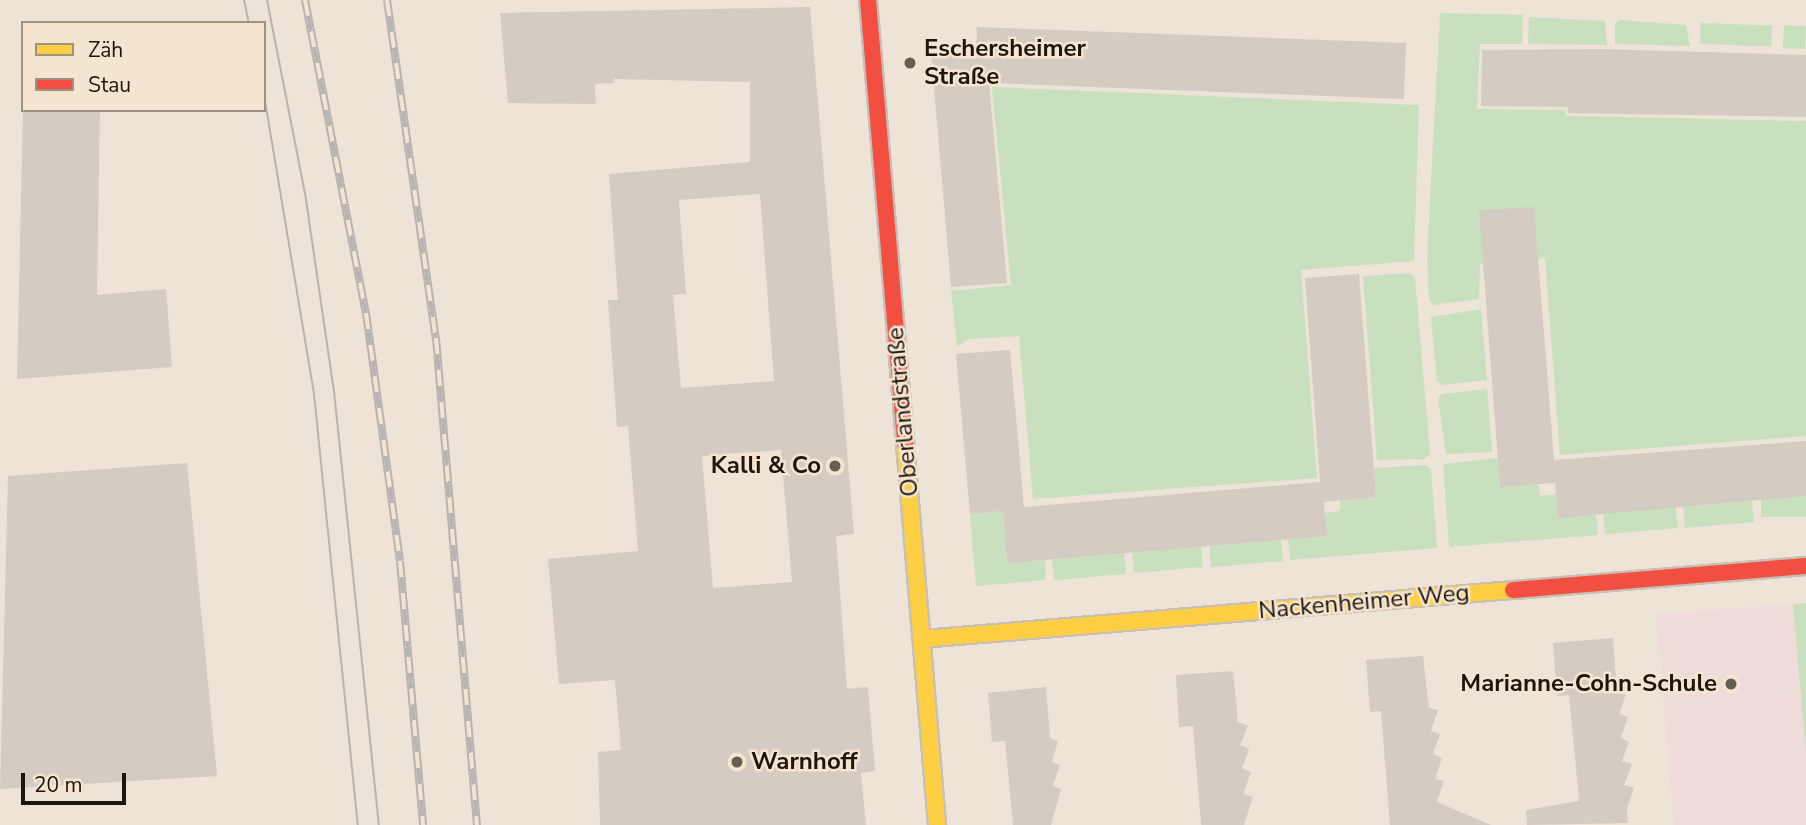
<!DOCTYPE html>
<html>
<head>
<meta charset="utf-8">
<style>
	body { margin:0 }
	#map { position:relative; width:1806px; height:825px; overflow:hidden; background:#ede3d7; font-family:"Nunito Sans",sans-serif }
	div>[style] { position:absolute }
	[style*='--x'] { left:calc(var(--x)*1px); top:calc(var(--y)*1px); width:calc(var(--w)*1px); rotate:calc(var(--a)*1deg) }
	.education>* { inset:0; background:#eedbda }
	.green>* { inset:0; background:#c9e0be; transform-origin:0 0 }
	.building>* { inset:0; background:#d4cbc2 }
	.roads { filter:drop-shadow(2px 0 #c8c0b7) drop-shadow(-2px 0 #c8c0b7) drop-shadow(0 2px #c8c0b7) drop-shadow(0 -2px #c8c0b7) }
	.slow>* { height:16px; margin:-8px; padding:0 8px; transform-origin:8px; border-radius:8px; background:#ffcf43 }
	.jam>* { height:16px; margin:-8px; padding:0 8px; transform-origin:8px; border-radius:8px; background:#f24e42 }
	.tram>* { height:2px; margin:-1px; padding:0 1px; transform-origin:1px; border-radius:1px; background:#b7b4b2 }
	.rail>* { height:8px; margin-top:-4px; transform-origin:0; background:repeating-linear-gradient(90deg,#f5e4cf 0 16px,#b7b4b2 0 32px); box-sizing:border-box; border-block:2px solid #b7b4b2 }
	.dots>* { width:19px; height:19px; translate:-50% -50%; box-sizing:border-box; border:4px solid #f5e4cf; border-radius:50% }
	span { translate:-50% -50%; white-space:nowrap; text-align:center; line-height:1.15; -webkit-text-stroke:5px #f5e4cf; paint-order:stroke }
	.poi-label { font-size:24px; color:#1c160e; font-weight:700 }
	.left { translate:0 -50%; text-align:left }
	.right { translate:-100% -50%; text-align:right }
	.street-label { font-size:24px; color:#1c160e }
	.legend { position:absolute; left:21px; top:21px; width:245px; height:91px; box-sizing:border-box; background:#f5e4cf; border:2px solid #9e9282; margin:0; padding:9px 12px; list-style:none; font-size:21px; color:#1c160e }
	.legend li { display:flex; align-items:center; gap:14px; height:35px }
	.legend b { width:35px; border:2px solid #9e9282 }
	.scale { position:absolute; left:21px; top:773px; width:105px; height:32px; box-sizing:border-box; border:4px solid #1c160e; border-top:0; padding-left:9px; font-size:21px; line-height:24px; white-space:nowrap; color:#1c160e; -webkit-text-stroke:5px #f5e4cf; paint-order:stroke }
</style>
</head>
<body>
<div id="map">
	<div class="education">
		<div style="clip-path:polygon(1793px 604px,1806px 754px,1806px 825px,1674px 825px,1656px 614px)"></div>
	</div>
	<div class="green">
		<div style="clip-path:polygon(1440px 13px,1523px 15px,1522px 44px,1480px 44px,1477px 109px,1565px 110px,1566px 116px,1806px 121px,1806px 436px,1560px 455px,1545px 258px,1480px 264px,1479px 299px,1433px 305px,1429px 300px,1427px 257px)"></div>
		<div style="clip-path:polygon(1529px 17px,1605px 21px,1607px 45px,1528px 44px)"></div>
		<div style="clip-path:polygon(1620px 20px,1686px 25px,1690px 46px,1615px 44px,1615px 24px)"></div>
		<div style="left:1701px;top:23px;width:71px;height:21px;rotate:2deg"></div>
		<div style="left:1784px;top:25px;width:22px;height:23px;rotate:3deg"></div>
		<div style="clip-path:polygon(992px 87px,1419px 105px,1414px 261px,1301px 270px,1317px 478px,1033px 499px,1019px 336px,970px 339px,957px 346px,951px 291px,1011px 285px)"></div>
		<div style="clip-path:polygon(1410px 273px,1415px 278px,1430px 454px,1424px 459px,1377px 460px,1363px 276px)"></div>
		<div style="clip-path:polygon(1481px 309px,1487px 380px,1443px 385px,1437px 381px,1431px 317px)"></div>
		<div style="clip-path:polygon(1487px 389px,1492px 452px,1446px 454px,1438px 399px,1442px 394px)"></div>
		<div style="clip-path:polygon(1498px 458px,1500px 487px,1538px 484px,1540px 496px,1556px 494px,1559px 517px,1596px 514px,1598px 535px,1449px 547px,1443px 464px)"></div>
		<div style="clip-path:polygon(1426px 465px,1431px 469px,1437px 548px,1290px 560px,1288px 539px,1325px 513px,1340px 511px,1340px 500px,1376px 497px,1374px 468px)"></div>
		<div style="left:1806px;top:496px;width:21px;height:45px;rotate:90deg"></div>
		<div style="left:1752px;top:501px;width:21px;height:69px;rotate:85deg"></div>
		<div style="left:1676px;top:507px;width:21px;height:73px;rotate:85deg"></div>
		<div style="clip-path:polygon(1003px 511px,1007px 562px,1045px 560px,1046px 580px,976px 586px,970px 514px)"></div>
		<div style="left:1281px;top:540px;width:21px;height:72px;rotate:85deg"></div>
		<div style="left:1201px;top:546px;width:21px;height:69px;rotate:85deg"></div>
		<div style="left:1124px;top:553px;width:21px;height:72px;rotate:85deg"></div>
		<div style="clip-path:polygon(1806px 603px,1806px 754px,1793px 604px)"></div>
	</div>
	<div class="building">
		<div style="clip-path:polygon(evenodd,810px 7px,854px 534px,836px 536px,847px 689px,868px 687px,875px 771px,861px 773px,866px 825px,600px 825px,598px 752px,621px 750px,615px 680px,559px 684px,548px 559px,638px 551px,628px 426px,617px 427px,608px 300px,618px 300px,609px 174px,750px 162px,750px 82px,614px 79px,614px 83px,595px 84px,596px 104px,508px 103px,500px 13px,810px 7px,760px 194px,774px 381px,681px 388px,673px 295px,686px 294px,679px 200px,760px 194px,810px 7px,781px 450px,792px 582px,713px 588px,702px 456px,781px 450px)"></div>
		<div style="clip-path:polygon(977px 27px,1406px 43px,1404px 99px,989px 83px,1007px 283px,951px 287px,931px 53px,976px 50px)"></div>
		<div style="clip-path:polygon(1600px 49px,1806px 55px,1806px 117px,1568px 113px,1568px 107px,1481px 106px,1482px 50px)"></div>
		<div style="clip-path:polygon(23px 110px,100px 110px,97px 295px,166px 289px,172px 367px,17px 379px)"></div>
		<div style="clip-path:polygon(1534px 207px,1554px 460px,1806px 441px,1806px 496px,1558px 518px,1555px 483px,1500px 487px,1479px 210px)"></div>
		<div style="clip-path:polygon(1359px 274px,1376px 497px,1324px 502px,1327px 536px,1007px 563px,1003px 511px,970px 514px,956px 354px,1010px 350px,1024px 507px,1320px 482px,1305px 278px)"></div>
		<div style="clip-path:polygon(187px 463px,217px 776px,0 789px,8px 476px)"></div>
		<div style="clip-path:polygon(1613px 638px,1617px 692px,1626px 694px,1619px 714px,1628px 717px,1621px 738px,1629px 742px,1622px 761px,1632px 764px,1624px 785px,1634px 788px,1627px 809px,1628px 823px,1527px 825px,1526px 810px,1579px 801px,1569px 695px,1557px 696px,1553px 643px)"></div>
		<div style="clip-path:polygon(1423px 656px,1429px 708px,1438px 710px,1431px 731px,1440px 734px,1433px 754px,1442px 758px,1435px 779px,1444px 781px,1437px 802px,1491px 825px,1390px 825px,1381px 711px,1370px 712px,1366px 660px)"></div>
		<div style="clip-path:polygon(1233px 671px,1238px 722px,1248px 726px,1240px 745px,1249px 749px,1242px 768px,1251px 772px,1243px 794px,1253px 797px,1244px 825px,1201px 825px,1193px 726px,1179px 727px,1176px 675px)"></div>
		<div style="clip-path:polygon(1046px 687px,1050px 738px,1058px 741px,1052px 762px,1060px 765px,1053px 786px,1061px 789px,1051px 825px,1013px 825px,1005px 741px,992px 742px,988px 693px)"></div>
	</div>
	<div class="roads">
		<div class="slow">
			<div style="--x:905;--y:443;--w:383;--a:85.2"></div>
			<div style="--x:922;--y:639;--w:593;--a:-4.74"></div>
		</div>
		<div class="jam">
			<div style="--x:868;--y:0;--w:445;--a:85.2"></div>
			<div style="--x:1513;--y:590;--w:294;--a:-4.7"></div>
		</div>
	</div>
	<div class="tram">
		<div style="--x:244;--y:0;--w:24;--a:78"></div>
		<div style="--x:267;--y:0;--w:197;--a:78.9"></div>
		<div style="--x:305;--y:193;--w:200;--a:81.7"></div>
		<div style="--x:334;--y:391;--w:436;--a:84.1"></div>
		<div style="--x:264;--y:95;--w:303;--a:80.5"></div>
		<div style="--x:314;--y:394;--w:433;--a:84.2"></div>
	</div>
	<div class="rail">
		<div style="--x:305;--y:0;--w:319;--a:79"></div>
		<div style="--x:366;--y:313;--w:250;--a:82.2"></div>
		<div style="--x:400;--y:561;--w:265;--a:85"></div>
		<div style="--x:387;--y:0;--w:342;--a:81.8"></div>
		<div style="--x:436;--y:338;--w:489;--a:85.2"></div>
	</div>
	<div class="dots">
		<div style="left:910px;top:63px;background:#655e54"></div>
		<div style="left:835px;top:466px;background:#655e54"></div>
		<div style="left:1731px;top:684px;background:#655e54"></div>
		<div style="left:737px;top:762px;background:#655e54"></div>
	</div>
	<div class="poi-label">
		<span class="left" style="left:924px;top:63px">Eschersheimer<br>Straße</span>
		<span class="right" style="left:821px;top:466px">Kalli &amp; Co</span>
		<span class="right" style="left:1717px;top:684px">Marianne-Cohn-Schule</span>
		<span class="left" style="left:751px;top:762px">Warnhoff</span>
	</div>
	<div class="street-label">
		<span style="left:903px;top:412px;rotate:-95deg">Oberlandstraße</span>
		<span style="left:1364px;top:602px;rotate:-5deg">Nackenheimer Weg</span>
	</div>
	<ul class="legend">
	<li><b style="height:9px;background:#ffcf43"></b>Zäh</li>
	<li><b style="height:9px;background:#f24e42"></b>Stau</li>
	</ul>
	<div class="scale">20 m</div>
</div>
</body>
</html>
